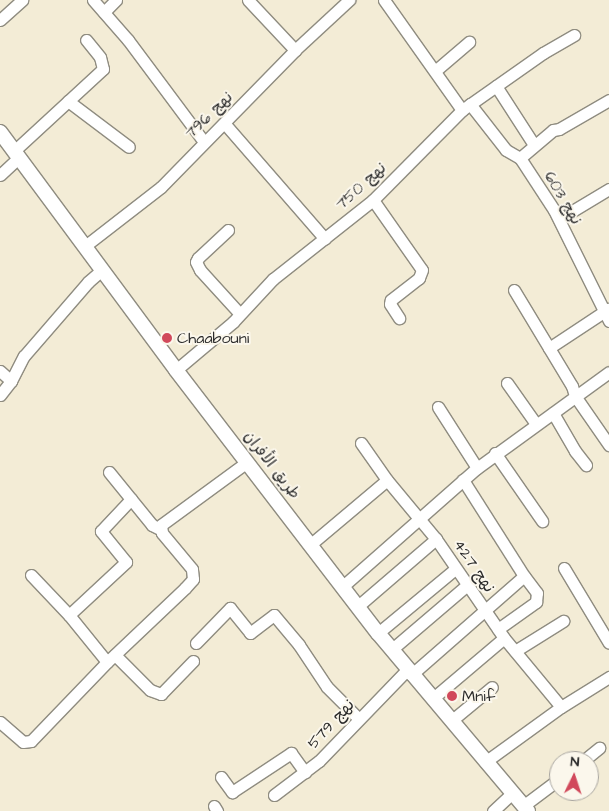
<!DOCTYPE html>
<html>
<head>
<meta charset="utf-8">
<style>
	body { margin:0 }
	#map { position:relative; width:609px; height:811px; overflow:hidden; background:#f3ecd6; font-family:"Architects Daughter","Playpen Sans Arabic",sans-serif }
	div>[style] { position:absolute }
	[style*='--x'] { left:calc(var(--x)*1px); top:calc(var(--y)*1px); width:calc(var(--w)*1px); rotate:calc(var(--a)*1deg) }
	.roads { filter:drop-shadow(1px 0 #8f8c80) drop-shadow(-1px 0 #8f8c80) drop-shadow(0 1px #8f8c80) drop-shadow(0 -1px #8f8c80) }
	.minor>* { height:11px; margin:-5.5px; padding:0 5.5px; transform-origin:5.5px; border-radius:5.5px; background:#fff }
	.major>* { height:14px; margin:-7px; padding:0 7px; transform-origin:7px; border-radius:7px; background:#fff }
	.dots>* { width:14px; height:14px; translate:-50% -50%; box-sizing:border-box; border:2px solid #fbf7ec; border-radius:50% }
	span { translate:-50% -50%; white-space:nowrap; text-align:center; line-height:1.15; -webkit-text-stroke:4px #fbf7ec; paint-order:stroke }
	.street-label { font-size:16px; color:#2b2b2b }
	.poi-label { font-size:16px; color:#2b2b2b }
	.left { translate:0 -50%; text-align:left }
	.north { position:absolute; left:549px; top:751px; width:50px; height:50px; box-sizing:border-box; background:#fbf7ec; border:1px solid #a8a59f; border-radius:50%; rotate:4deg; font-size:14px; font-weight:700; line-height:20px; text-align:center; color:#2b2b2b }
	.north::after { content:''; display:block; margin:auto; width:18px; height:22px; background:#d1495b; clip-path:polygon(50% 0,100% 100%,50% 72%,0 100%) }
</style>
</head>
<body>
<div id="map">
	<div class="roads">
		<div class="minor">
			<div style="--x:93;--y:0;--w:53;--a:48.8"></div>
			<div style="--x:128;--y:40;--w:127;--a:53.3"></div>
			<div style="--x:248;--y:0;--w:69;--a:46.8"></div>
			<div style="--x:384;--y:0;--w:135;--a:54.7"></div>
			<div style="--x:104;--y:12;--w:17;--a:-45"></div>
			<div style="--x:0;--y:20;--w:30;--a:-42"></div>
			<div style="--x:435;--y:71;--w:45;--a:-40.5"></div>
			<div style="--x:496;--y:86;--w:70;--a:57.2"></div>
			<div style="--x:68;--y:101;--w:76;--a:37"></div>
			<div style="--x:470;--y:104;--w:58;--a:52"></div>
			<div style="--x:506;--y:150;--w:16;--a:30"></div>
			<div style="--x:520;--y:158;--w:62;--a:56.8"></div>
			<div style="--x:554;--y:210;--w:124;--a:63.6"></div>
			<div style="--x:225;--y:124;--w:152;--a:49"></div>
			<div style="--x:14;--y:151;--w:121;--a:-42.7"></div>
			<div style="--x:103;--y:69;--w:12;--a:-104"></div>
			<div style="--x:100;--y:57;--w:22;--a:-129"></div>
			<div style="--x:520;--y:158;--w:43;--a:-40.3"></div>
			<div style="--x:553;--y:130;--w:6;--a:-9"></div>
			<div style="--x:559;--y:129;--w:58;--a:-30.1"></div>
			<div style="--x:0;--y:175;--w:26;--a:-43"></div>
			<div style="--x:373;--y:200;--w:85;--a:55"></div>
			<div style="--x:422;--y:270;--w:9;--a:111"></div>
			<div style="--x:419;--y:278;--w:36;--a:142"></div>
			<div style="--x:391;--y:300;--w:4;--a:104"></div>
			<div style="--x:390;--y:304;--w:17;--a:57"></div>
			<div style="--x:559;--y:219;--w:58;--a:-31"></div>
			<div style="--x:228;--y:230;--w:41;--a:137"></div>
			<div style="--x:198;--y:258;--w:4;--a:117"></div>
			<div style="--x:196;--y:262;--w:9;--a:63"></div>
			<div style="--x:200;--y:270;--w:59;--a:47.7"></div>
			<div style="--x:85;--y:246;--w:96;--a:-37.8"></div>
			<div style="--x:161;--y:187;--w:192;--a:-45.6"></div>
			<div style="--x:295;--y:50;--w:74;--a:-42.8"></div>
			<div style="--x:514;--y:290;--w:112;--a:58.9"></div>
			<div style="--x:572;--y:386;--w:10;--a:73"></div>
			<div style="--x:575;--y:396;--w:60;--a:55.2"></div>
			<div style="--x:549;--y:348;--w:71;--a:-33.5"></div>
			<div style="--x:176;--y:370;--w:75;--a:-40.1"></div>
			<div style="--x:233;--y:322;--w:59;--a:-47.1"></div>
			<div style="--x:273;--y:279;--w:127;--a:-38.3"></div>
			<div style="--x:373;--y:200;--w:127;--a:-45.3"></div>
			<div style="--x:462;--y:110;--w:99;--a:-35.1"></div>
			<div style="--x:543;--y:53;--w:36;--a:-30"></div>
			<div style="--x:0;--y:371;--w:15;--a:42"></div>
			<div style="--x:507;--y:383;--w:50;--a:54.7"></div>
			<div style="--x:0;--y:395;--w:18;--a:-52"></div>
			<div style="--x:11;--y:381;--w:28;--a:-63"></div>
			<div style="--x:24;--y:356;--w:98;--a:-49.1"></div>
			<div style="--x:88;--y:282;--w:18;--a:-41"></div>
			<div style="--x:438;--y:407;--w:72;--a:57.4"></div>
			<div style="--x:553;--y:413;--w:44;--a:59.9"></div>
			<div style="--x:575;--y:451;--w:18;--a:52"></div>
			<div style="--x:361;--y:443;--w:45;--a:54.9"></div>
			<div style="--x:387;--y:480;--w:77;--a:50.3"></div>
			<div style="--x:436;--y:539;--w:120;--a:55.5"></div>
			<div style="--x:504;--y:638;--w:89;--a:50.4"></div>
			<div style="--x:495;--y:453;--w:83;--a:55.3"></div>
			<div style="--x:109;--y:472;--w:68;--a:50.9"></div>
			<div style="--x:152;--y:525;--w:9;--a:27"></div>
			<div style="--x:311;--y:544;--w:99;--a:-40.1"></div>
			<div style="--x:564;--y:568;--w:87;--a:59"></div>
			<div style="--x:31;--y:575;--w:55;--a:46.5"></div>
			<div style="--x:69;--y:615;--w:60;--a:51"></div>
			<div style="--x:343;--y:586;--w:179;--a:-41.4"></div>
			<div style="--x:477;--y:468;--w:163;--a:-36"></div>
			<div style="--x:358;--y:606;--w:103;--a:-40.7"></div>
			<div style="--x:69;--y:615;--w:78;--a:-42.9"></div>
			<div style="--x:126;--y:562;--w:40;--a:-129"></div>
			<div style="--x:101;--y:531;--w:44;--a:-46.8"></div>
			<div style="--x:498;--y:629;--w:47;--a:-35.4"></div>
			<div style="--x:536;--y:602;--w:9;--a:-84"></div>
			<div style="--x:537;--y:593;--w:21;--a:-127"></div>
			<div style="--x:378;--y:633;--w:100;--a:-39.7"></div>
			<div style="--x:196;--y:643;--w:49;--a:-45.8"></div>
			<div style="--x:230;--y:608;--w:32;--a:51"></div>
			<div style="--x:250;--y:633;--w:30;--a:-37"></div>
			<div style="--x:274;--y:615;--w:39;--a:50"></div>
			<div style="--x:299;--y:645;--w:50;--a:56.3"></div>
			<div style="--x:327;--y:687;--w:44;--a:45"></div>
			<div style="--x:391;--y:650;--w:99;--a:-40.5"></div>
			<div style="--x:515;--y:651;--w:57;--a:-32"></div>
			<div style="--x:115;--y:655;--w:49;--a:45"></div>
			<div style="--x:150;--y:690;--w:12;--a:20"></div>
			<div style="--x:161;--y:694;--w:46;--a:-45.9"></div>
			<div style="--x:411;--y:675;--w:150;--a:-41.2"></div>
			<div style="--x:524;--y:576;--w:114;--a:-122.4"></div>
			<div style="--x:432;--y:699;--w:94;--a:-40.3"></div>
			<div style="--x:451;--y:721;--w:53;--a:-39.7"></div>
			<div style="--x:0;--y:722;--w:30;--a:41"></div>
			<div style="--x:23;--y:742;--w:8;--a:-7"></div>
			<div style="--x:31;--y:741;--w:110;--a:-46.1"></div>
			<div style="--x:107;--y:662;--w:108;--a:-43.5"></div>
			<div style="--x:185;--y:588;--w:12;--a:-48"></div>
			<div style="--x:193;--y:579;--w:10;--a:-96"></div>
			<div style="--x:192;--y:569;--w:47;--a:-129.8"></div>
			<div style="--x:162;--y:533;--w:8;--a:-97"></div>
			<div style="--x:161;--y:525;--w:107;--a:-36.2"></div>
			<div style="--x:583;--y:761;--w:21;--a:-39"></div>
			<div style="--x:485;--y:762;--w:94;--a:-35.9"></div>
			<div style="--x:561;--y:707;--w:57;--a:-32"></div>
			<div style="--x:221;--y:777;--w:19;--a:54"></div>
			<div style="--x:232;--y:792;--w:71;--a:-33.5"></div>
			<div style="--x:291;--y:753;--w:24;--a:54"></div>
			<div style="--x:274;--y:795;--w:56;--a:-37.1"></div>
			<div style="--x:319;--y:761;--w:127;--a:-46"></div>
			<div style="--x:214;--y:806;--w:6;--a:59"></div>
			<div style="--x:523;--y:806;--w:45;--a:-36.9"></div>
			<div style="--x:493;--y:811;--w:26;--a:-43"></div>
		</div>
		<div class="major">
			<div style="--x:0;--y:132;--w:296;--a:53.5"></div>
			<div style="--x:176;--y:370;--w:332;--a:52.5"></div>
			<div style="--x:378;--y:633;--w:233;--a:49.9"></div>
		</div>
	</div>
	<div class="dots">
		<div style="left:167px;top:338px;background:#d1495b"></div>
		<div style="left:452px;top:696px;background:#d1495b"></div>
	</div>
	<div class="street-label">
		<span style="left:209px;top:115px;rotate:-44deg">نهج 796</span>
		<span style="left:361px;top:186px;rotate:-42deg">نهج 750</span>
		<span style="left:563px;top:198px;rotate:60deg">نهج 603</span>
		<span style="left:272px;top:465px;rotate:52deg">طريق الأفران</span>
		<span style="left:474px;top:566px;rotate:56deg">نهج 427</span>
		<span style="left:331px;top:724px;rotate:-47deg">نهج 579</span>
	</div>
	<div class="poi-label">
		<span class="left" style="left:177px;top:338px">Chaabouni</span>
		<span class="left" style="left:462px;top:696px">Mnif</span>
	</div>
	<div class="north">N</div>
</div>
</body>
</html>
